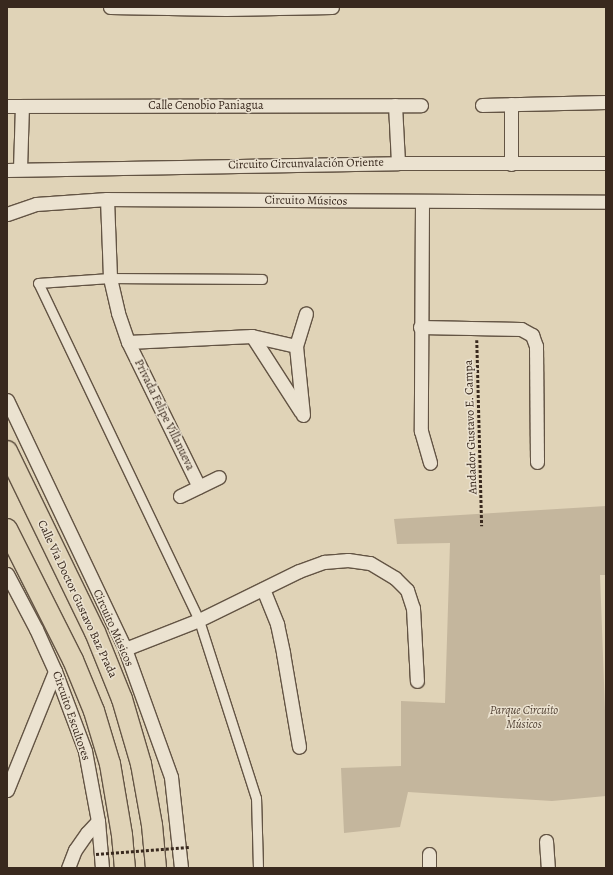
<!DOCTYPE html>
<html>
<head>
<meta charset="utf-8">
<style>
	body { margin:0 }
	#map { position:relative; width:613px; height:875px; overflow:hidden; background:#e0d3b7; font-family:Alegreya,serif }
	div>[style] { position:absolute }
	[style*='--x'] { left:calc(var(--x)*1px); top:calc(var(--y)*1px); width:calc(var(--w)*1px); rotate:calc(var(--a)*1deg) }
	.green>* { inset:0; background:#c4b69d }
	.path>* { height:2.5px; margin-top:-1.25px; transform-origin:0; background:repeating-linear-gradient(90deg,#39291e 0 3px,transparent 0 5px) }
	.roads { filter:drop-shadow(1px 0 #635444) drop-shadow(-1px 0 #635444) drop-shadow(0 1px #635444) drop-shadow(0 -1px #635444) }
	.pedestrian>* { height:9px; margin:-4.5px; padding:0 4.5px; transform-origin:4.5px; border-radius:4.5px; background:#ebe2d0 }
	.minor>* { height:13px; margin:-6.5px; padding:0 6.5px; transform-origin:6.5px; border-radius:6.5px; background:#ebe2d0 }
	.primary>* { height:20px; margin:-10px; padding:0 10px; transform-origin:10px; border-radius:10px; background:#e0d3b7 }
	.path-bridge>* { height:2.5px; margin-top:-1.25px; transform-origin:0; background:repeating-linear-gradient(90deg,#39291e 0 3px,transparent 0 5px) }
	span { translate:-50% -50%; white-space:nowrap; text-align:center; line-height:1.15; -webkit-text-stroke:3px #ebe2d0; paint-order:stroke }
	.street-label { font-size:12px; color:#39291e }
	.park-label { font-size:12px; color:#554537; font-style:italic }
	.frame { position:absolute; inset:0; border:8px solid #39291e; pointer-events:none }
</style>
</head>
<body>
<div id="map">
	<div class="green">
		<div style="clip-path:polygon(606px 506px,606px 575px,600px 575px,606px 737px,606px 796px,552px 801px,408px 792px,400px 827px,344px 833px,341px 768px,401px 766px,401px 701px,445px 703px,450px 543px,397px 544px,394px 519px)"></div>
	</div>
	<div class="path">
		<div style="--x:477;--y:340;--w:186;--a:88.5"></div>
	</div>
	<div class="roads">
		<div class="pedestrian">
			<div style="--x:258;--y:868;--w:70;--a:-91.6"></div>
			<div style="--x:256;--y:798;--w:187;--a:-107.8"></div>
			<div style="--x:199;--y:620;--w:373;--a:-115.5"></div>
			<div style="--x:38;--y:283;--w:72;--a:-4"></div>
			<div style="--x:110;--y:278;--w:152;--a:0.4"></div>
		</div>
		<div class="minor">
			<div style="--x:110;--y:7;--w:116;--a:1"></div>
			<div style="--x:226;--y:9;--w:106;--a:-1.1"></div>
			<div style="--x:395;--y:105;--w:58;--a:87"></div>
			<div style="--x:482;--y:105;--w:124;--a:-1.4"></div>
			<div style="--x:7;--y:106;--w:414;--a:-0.1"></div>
			<div style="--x:511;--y:164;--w:60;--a:-90"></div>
			<div style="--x:20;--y:169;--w:62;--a:-88.2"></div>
			<div style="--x:7;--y:170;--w:391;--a:-1"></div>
			<div style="--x:398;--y:163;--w:208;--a:0"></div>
			<div style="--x:107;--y:199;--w:79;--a:87.8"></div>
			<div style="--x:110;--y:278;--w:36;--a:77"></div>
			<div style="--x:118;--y:313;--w:31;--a:71"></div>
			<div style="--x:128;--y:342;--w:161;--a:63.9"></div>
			<div style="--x:422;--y:202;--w:229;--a:90.3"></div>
			<div style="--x:421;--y:431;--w:33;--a:74"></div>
			<div style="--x:7;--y:214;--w:31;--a:-19"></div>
			<div style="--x:36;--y:204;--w:71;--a:-4"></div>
			<div style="--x:107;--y:199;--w:499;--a:0.3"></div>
			<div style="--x:420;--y:327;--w:101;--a:1.1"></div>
			<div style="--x:521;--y:329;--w:13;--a:29"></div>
			<div style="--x:532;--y:335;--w:12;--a:70"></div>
			<div style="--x:536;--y:346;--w:116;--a:89.5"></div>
			<div style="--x:252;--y:336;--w:90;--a:57.2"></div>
			<div style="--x:128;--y:342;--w:124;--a:-2.8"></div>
			<div style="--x:252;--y:336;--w:45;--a:12.8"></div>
			<div style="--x:7;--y:400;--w:276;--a:64.6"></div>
			<div style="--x:125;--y:649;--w:136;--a:70.2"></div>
			<div style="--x:171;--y:777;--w:92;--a:83.7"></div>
			<div style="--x:303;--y:415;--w:69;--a:-95.8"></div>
			<div style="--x:296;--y:346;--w:34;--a:-73"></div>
			<div style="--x:180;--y:496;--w:43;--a:-26"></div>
			<div style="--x:7;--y:574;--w:62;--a:62.2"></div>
			<div style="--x:36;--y:629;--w:46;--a:65.7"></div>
			<div style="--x:55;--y:671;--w:85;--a:69.4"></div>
			<div style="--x:85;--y:751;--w:71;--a:79.5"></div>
			<div style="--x:98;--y:821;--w:47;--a:85.1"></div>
			<div style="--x:263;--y:589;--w:38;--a:68"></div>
			<div style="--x:277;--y:624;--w:30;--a:78"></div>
			<div style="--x:283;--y:653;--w:95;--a:80.3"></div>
			<div style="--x:125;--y:649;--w:79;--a:-21.4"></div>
			<div style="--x:199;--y:620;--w:111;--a:-26.1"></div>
			<div style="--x:299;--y:571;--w:27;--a:-20"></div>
			<div style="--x:324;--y:562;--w:24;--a:-5"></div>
			<div style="--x:348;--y:560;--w:22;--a:8"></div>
			<div style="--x:370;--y:563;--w:29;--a:31"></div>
			<div style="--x:395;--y:578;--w:17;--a:45"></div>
			<div style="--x:407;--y:590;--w:19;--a:72"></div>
			<div style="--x:413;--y:608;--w:73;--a:86.9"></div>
			<div style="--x:7;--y:790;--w:128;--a:-68"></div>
			<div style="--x:546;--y:841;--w:27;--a:86"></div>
			<div style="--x:429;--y:854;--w:14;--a:90"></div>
			<div style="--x:68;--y:868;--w:19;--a:-69"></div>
			<div style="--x:75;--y:850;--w:21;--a:-55"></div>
			<div style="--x:87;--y:833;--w:16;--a:-47"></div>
		</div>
		<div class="primary">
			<div style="--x:7;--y:451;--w:201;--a:64.1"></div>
			<div style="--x:95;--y:632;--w:72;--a:68.1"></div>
			<div style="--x:122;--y:699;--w:68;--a:73.7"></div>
			<div style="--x:141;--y:764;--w:62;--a:79.8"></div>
			<div style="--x:152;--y:825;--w:43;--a:84.7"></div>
			<div style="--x:7;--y:529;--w:147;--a:63.3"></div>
			<div style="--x:73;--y:660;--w:55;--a:67.6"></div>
			<div style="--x:94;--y:711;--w:55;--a:73.2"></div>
			<div style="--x:110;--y:764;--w:72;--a:80.4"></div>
			<div style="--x:122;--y:835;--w:33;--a:85"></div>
		</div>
	</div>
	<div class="path-bridge">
		<div style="--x:96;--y:854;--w:93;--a:-4.3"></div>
	</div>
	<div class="street-label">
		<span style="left:206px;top:106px">Calle Cenobio Paniagua</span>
		<span style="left:306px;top:164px;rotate:-1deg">Circuito Circunvalación Oriente</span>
		<span style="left:306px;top:201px;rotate:1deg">Circuito Músicos</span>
		<span style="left:164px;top:415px;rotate:64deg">Privada Felipe Villanueva</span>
		<span style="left:471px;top:427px;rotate:-92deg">Andador Gustavo E. Campa</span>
		<span style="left:77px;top:599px;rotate:65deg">Calle Vía Doctor Gustavo Baz Prada</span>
		<span style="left:113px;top:628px;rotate:66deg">Circuito Músicos</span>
		<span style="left:71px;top:716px;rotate:71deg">Circuito Escultores</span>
	</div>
	<div class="park-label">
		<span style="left:524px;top:718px">Parque Circuito<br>Músicos</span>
	</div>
	<div class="frame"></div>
</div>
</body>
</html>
